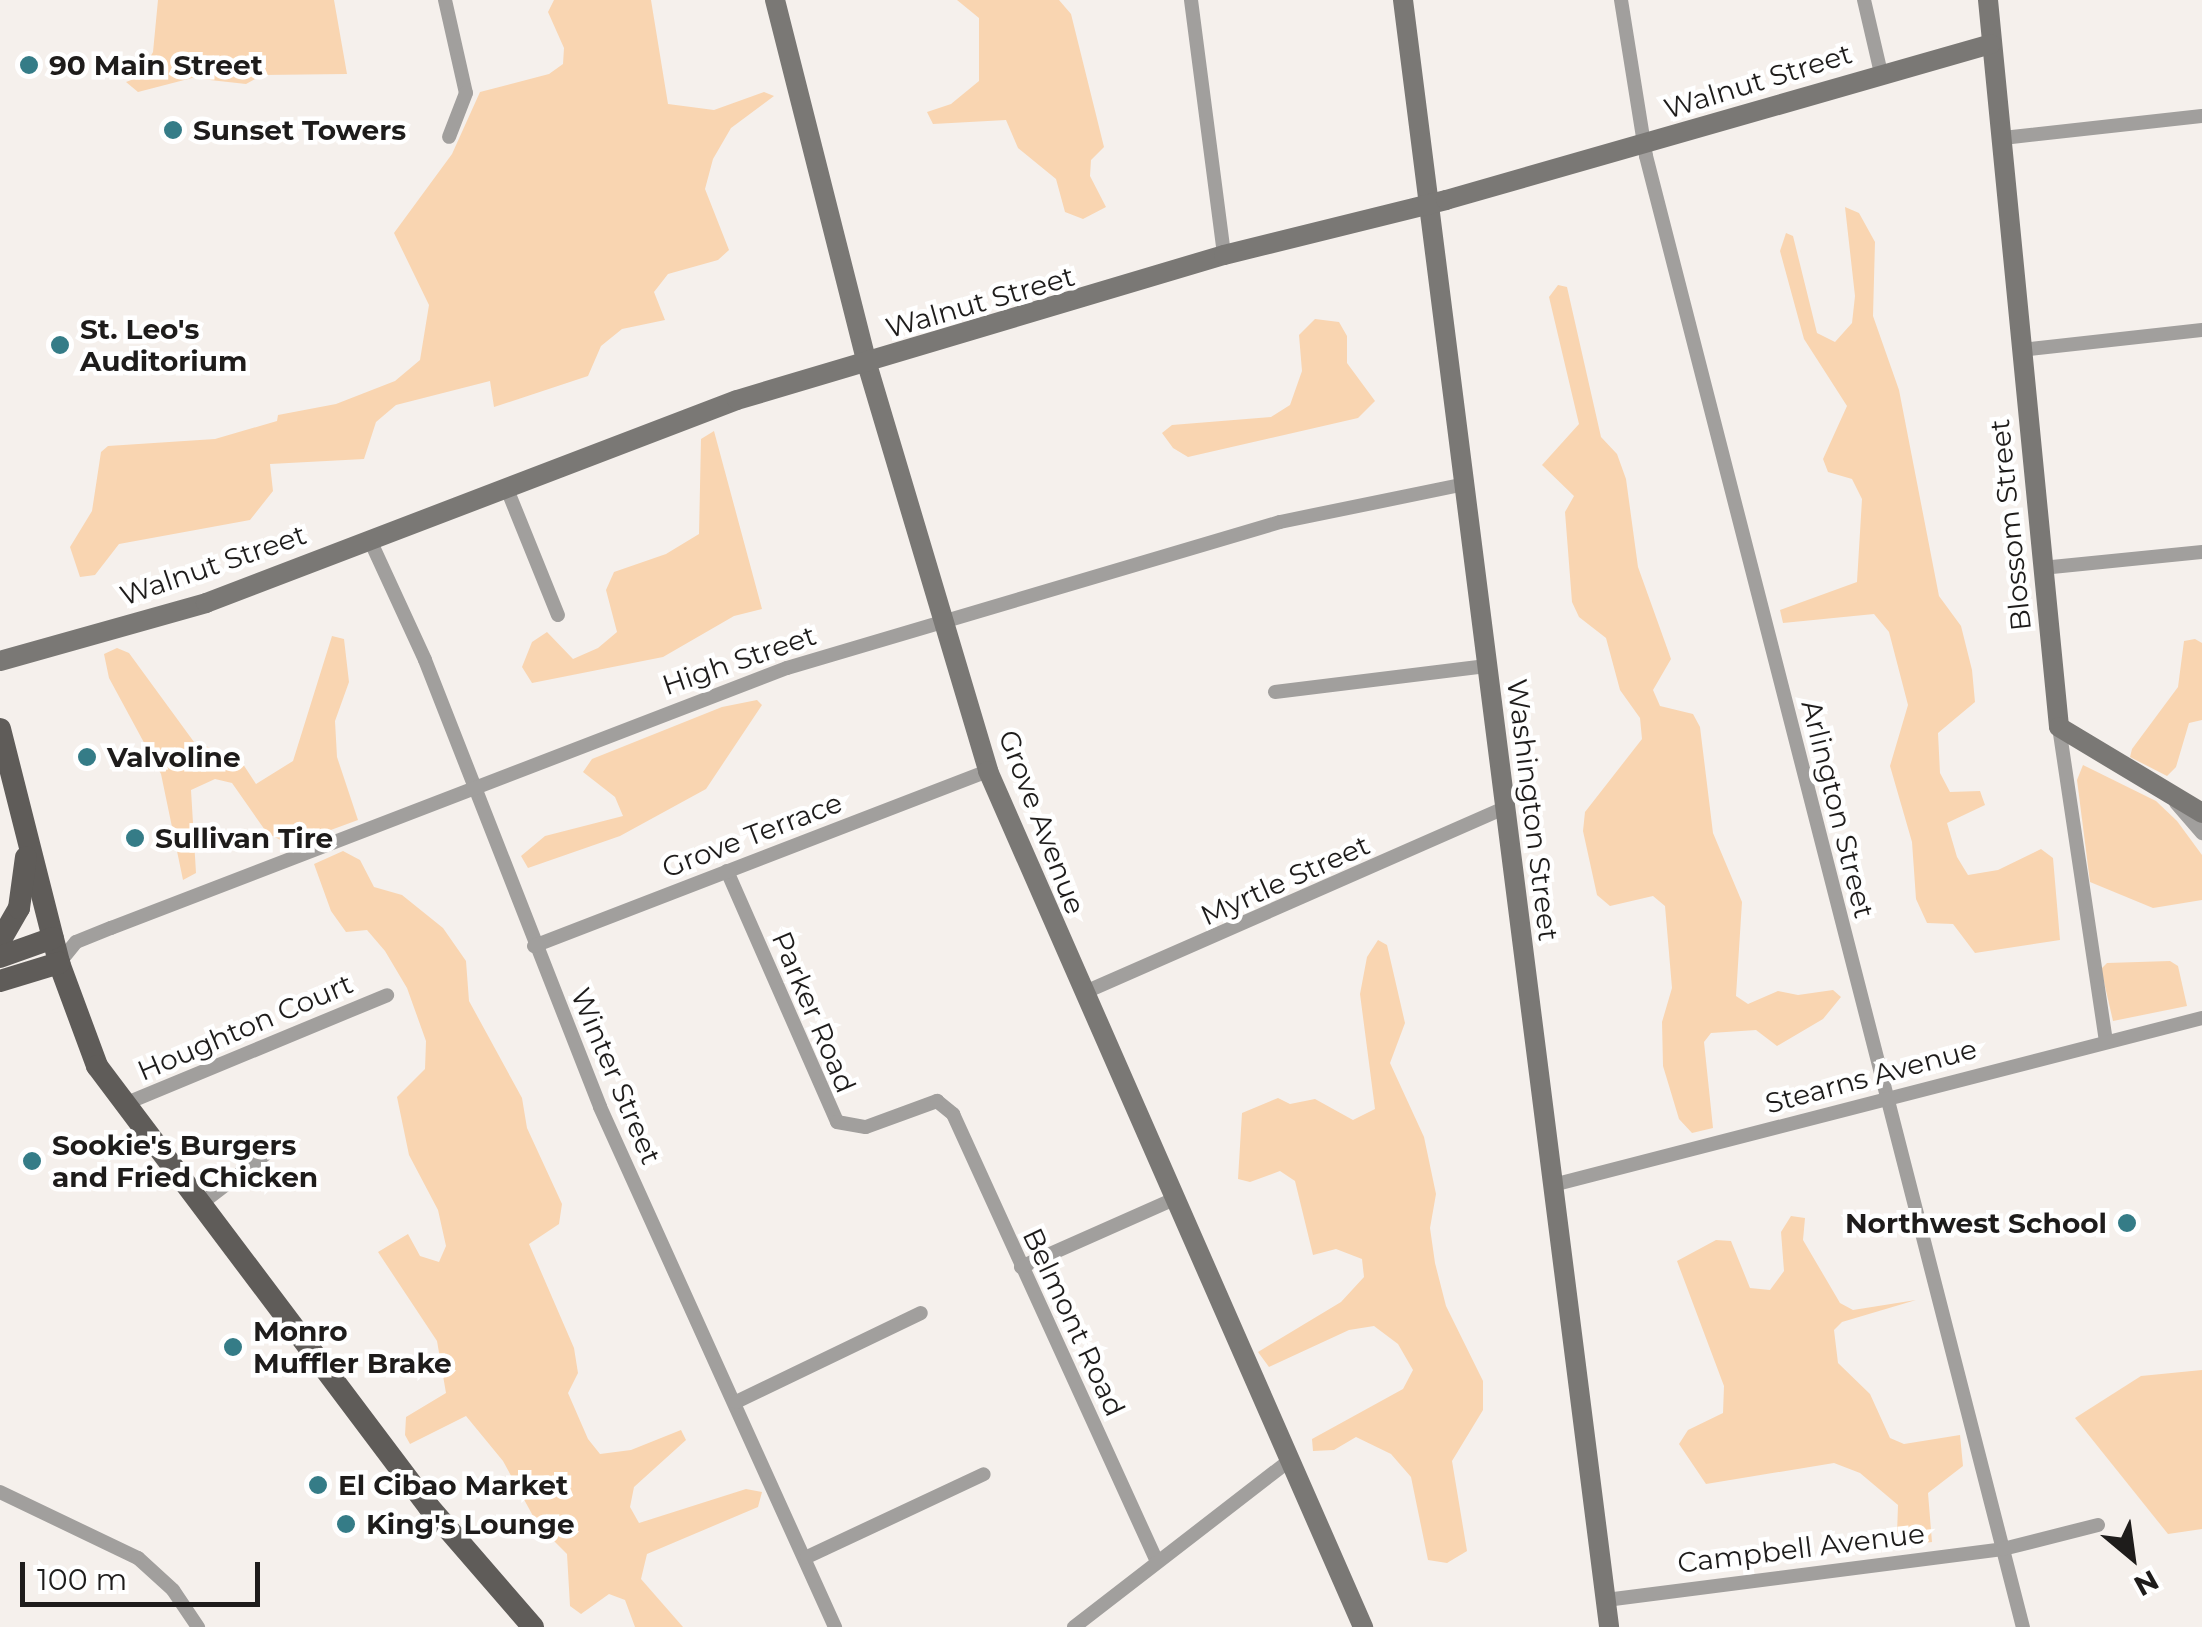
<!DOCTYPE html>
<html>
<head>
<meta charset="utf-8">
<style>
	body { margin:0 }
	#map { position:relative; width:2202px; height:1627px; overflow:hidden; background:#f5f0ec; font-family:Montserrat,sans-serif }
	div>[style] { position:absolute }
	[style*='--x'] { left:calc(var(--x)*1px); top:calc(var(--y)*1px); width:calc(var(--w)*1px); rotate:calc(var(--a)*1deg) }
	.green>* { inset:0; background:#f9d5b1 }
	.street>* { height:14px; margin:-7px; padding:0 7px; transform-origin:7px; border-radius:7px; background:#a19f9d }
	.secondary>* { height:20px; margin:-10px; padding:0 10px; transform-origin:10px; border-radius:10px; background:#7a7875 }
	.primary>* { height:22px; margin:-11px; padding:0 11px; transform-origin:11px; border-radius:11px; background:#5f5c59 }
	.dots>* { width:28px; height:28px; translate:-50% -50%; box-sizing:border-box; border:5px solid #fff; border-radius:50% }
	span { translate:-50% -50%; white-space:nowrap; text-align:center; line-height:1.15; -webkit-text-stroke:9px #fff; paint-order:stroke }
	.poi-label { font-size:28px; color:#1e1c1b; font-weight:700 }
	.left { translate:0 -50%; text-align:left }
	.right { translate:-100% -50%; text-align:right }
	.street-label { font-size:28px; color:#1e1c1b }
	.north { position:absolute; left:2082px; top:1507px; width:100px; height:100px; -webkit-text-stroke:8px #fff; paint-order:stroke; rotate:151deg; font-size:28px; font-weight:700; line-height:40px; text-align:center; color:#1e1c1b }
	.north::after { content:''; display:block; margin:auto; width:35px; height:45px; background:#1e1c1b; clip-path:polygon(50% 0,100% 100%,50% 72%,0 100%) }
	.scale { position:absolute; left:20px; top:1562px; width:240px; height:45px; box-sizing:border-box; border:5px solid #1e1c1b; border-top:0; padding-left:12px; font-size:30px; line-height:35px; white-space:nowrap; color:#1e1c1b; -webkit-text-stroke:8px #fff; paint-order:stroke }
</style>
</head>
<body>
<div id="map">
	<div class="green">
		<div style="clip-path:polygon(158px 0,334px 0,347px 74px,262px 75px,246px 84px,192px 78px,138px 92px,126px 82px,139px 77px,153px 52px)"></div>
		<div style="clip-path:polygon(554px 0,651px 0,668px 104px,714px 110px,764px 92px,774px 96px,731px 128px,713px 159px,705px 189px,729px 250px,718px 260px,668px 274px,654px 292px,665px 320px,622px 329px,601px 346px,588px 376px,494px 407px,490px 381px,396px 405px,376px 422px,364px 459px,270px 464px,273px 491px,250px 520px,119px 544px,95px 575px,80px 577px,70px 547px,92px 511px,101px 452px,108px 446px,215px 439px,277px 421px,278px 415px,336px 404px,395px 381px,420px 360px,429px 305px,394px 233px,452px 154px,480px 92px,549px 74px,563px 64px,564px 48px,548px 12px)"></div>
		<div style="clip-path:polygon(957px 0,1059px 0,1071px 14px,1104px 147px,1091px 160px,1090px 176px,1106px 207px,1083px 219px,1065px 212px,1056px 179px,1018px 148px,1006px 120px,933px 124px,927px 112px,951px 104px,979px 81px,979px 18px)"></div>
		<div style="clip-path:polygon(1845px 207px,1859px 213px,1875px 242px,1873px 316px,1899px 390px,1939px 596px,1961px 626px,1972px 670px,1975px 702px,1938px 733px,1940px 773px,1950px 792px,1980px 791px,1985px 805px,1947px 823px,1957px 857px,1968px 875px,1998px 870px,2041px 849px,2053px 858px,2060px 940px,1975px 953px,1953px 924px,1927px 923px,1916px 899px,1912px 842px,1890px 766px,1908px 705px,1889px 632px,1874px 614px,1783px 623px,1780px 610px,1857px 582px,1862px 499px,1852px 479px,1828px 472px,1823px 459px,1847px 406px,1804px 339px,1780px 251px,1786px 233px,1793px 236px,1817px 333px,1835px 342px,1852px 323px,1855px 296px)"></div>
		<div style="clip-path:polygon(1558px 285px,1567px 287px,1601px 437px,1617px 454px,1626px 479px,1638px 567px,1671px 659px,1653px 690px,1660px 706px,1693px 714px,1700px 727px,1713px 833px,1742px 902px,1736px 996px,1748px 1004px,1778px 991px,1798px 995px,1833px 990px,1841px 997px,1823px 1019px,1777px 1046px,1756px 1030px,1711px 1033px,1704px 1042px,1713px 1128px,1692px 1133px,1679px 1119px,1663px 1066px,1662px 1022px,1672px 988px,1665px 906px,1653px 896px,1610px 906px,1597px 895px,1583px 831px,1585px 812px,1642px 739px,1640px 718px,1620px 690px,1606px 638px,1579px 617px,1572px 602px,1565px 512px,1574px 496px,1542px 465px,1579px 424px,1549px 297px)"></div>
		<div style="clip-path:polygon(1315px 319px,1339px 322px,1347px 336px,1347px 363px,1375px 401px,1358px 418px,1188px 457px,1173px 448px,1162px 433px,1172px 425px,1271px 417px,1290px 405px,1302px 371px,1299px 335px)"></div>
		<div style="clip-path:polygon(714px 431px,762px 609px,734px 616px,663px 657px,532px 683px,522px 667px,532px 642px,547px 632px,573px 659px,598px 648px,617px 632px,606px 590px,614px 572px,666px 554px,699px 534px,701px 439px)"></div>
		<div style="clip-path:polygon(332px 636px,344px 639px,349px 682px,335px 721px,337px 757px,358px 820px,290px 845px,267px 833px,232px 783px,215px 779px,191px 790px,196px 873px,183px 880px,161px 774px,109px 678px,104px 654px,117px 648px,129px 653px,194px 742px,239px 758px,256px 784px,293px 761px)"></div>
		<div style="clip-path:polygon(2195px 639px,2202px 643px,2202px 720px,2189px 723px,2176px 767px,2167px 776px,2130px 757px,2132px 749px,2178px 687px,2184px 641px)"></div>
		<div style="clip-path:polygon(757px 700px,762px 705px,706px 789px,620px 836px,528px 868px,521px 856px,545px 836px,623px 816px,615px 797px,583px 772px,592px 759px,722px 707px)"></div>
		<div style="clip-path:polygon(2083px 765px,2156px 801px,2177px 821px,2202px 855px,2202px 900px,2153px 908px,2090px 882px,2077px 780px)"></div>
		<div style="clip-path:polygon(343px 851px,360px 860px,374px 887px,402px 895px,443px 928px,466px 961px,469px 1001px,522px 1098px,527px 1128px,562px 1204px,559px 1224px,529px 1244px,574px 1348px,578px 1373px,568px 1393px,588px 1439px,600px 1454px,631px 1450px,681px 1430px,686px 1440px,634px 1487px,630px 1507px,639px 1523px,746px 1489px,762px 1492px,758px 1507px,647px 1554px,641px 1579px,683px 1627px,635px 1627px,625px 1600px,609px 1594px,581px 1614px,570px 1606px,567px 1554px,538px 1525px,503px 1461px,466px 1416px,410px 1444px,405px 1435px,406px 1417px,446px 1393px,437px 1341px,378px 1252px,408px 1234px,420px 1256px,439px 1262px,446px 1246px,438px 1210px,409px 1155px,397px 1097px,425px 1069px,426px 1041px,407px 988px,385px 951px,367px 930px,346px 932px,331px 911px,314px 864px)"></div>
		<div style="clip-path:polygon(1378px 940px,1387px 945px,1405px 1023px,1390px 1063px,1424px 1137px,1436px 1194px,1430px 1228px,1435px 1263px,1446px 1306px,1483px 1381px,1483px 1410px,1452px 1461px,1467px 1551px,1447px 1563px,1428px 1560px,1411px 1477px,1391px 1454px,1356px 1437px,1334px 1450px,1313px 1451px,1312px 1439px,1403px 1389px,1413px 1370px,1398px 1344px,1374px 1326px,1349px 1330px,1269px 1367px,1258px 1352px,1341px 1302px,1364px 1277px,1362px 1259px,1336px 1249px,1313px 1255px,1295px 1181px,1280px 1171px,1250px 1182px,1238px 1179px,1242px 1113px,1278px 1098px,1290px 1104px,1315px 1099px,1353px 1120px,1375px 1109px,1360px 994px,1367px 957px)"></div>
		<div style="clip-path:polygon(2170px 961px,2178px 966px,2187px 1006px,2113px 1021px,2101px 969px,2107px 963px)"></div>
		<div style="clip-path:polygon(1791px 1216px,1805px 1218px,1803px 1240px,1840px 1303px,1853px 1310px,1916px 1300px,1842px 1322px,1834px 1330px,1838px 1363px,1870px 1394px,1890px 1438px,1904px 1444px,1960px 1435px,1963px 1466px,1928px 1493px,1932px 1542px,1905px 1545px,1897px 1534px,1898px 1505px,1860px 1473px,1834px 1463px,1706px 1484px,1679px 1444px,1688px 1430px,1723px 1413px,1724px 1386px,1677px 1261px,1716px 1240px,1731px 1241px,1750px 1288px,1770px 1290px,1784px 1271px,1781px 1232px)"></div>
		<div style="clip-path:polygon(2202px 1370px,2202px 1529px,2168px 1534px,2075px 1418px,2141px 1376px)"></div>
	</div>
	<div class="street">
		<div style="--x:445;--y:0;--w:95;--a:77.3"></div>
		<div style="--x:466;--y:93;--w:47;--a:111.1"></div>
		<div style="--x:1191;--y:0;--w:257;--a:82.6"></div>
		<div style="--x:1621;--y:0;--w:158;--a:80.9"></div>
		<div style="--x:1646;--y:156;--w:1519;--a:75.63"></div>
		<div style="--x:1864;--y:0;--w:75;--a:76.9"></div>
		<div style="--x:2003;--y:138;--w:200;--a:-6.3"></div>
		<div style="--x:2021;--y:350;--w:182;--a:-6.3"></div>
		<div style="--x:507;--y:489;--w:136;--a:68"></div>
		<div style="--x:369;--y:538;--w:134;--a:65.3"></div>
		<div style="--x:425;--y:660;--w:480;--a:68.6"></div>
		<div style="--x:600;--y:1107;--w:571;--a:65.68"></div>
		<div style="--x:2042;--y:568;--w:161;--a:-5.7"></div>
		<div style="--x:1275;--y:692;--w:215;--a:-7"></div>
		<div style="--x:2059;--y:727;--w:318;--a:81.5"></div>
		<div style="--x:2176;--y:803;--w:40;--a:49"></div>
		<div style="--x:727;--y:871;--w:274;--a:66.3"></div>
		<div style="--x:837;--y:1122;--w:29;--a:10"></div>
		<div style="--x:866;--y:1127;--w:76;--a:-20.1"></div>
		<div style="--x:937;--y:1101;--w:21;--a:39"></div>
		<div style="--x:953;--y:1114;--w:492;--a:65.5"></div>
		<div style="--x:534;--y:946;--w:487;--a:-21.1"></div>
		<div style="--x:59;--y:963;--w:27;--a:-51"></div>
		<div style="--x:76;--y:942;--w:38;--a:-22"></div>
		<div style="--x:111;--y:928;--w:724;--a:-21.04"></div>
		<div style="--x:787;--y:668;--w:514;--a:-16.5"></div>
		<div style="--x:1280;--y:522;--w:189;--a:-11.6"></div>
		<div style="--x:1083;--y:993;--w:461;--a:-23.7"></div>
		<div style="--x:122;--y:1105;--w:287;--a:-22.5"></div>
		<div style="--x:1553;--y:1185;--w:670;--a:-14.43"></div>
		<div style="--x:202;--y:1203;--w:82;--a:-37.6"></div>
		<div style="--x:1021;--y:1267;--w:171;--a:-23.9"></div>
		<div style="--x:736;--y:1402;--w:205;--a:-25.7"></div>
		<div style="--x:0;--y:1492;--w:153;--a:25.6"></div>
		<div style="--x:138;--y:1558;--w:47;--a:42.4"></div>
		<div style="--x:173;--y:1590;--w:45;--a:56"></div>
		<div style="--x:807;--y:1557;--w:195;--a:-25.1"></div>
		<div style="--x:1606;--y:1600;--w:400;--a:-7.3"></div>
		<div style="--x:2003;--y:1549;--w:98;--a:-14.2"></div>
		<div style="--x:1074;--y:1627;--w:272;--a:-37.7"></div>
	</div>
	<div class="secondary">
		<div style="--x:775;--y:0;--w:375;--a:75.8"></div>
		<div style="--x:867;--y:364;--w:425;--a:73.4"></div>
		<div style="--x:988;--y:771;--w:935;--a:66.34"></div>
		<div style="--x:1403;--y:0;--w:1640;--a:82.78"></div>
		<div style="--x:1988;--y:0;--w:730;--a:84.42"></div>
		<div style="--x:2059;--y:727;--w:167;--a:31"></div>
		<div style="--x:0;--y:661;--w:214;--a:-15.7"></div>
		<div style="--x:206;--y:603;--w:568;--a:-20.92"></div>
		<div style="--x:737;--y:400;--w:508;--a:-16.58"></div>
		<div style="--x:1224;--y:255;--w:229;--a:-13.9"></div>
		<div style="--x:1446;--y:200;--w:567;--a:-15.97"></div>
	</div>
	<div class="primary">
		<div style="--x:0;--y:729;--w:241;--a:75.8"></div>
		<div style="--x:59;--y:963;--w:110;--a:69.7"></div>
		<div style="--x:97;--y:1066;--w:552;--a:53.03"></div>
		<div style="--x:429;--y:1507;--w:159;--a:49.1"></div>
		<div style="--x:0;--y:941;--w:38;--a:-60"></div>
		<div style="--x:19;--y:908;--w:51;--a:-82.2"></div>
		<div style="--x:0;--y:957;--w:56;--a:-19.7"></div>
		<div style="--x:0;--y:981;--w:62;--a:-17"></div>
	</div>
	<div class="dots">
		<div style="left:29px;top:65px;background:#357c87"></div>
		<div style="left:173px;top:130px;background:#357c87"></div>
		<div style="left:60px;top:345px;background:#357c87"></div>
		<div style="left:87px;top:757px;background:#357c87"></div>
		<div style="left:135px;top:838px;background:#357c87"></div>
		<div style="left:32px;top:1161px;background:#357c87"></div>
		<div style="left:2127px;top:1223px;background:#357c87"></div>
		<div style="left:233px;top:1347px;background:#357c87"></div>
		<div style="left:318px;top:1485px;background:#357c87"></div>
		<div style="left:346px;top:1524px;background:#357c87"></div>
	</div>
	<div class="poi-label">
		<span class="left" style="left:49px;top:65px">90 Main Street</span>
		<span class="left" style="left:193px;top:130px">Sunset Towers</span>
		<span class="left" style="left:80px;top:345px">St. Leo's<br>Auditorium</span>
		<span class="left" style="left:107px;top:757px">Valvoline</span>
		<span class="left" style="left:155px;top:838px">Sullivan Tire</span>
		<span class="left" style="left:52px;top:1161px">Sookie's Burgers<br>and Fried Chicken</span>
		<span class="right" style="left:2107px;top:1223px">Northwest School</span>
		<span class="left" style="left:253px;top:1347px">Monro<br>Muffler Brake</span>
		<span class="left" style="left:338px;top:1485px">El Cibao Market</span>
		<span class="left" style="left:366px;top:1524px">King's Lounge</span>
	</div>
	<div class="street-label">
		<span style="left:1758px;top:81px;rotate:-17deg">Walnut Street</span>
		<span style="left:980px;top:302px;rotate:-16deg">Walnut Street</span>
		<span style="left:2010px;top:525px;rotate:-96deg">Blossom Street</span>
		<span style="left:213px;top:565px;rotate:-19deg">Walnut Street</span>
		<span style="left:739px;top:660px;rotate:-19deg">High Street</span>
		<span style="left:1838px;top:809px;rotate:76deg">Arlington Street</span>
		<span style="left:1533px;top:810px;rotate:83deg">Washington Street</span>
		<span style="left:1042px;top:822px;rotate:69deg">Grove Avenue</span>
		<span style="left:752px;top:835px;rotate:-21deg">Grove Terrace</span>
		<span style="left:1285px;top:880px;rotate:-24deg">Myrtle Street</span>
		<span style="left:814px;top:1012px;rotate:67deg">Parker Road</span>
		<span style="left:245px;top:1027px;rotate:-23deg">Houghton Court</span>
		<span style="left:616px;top:1076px;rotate:67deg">Winter Street</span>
		<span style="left:1871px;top:1076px;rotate:-15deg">Stearns Avenue</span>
		<span style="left:1074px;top:1322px;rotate:65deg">Belmont Road</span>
		<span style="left:1801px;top:1548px;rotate:-7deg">Campbell Avenue</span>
	</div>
	<div class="north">N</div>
	<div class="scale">100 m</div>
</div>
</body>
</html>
